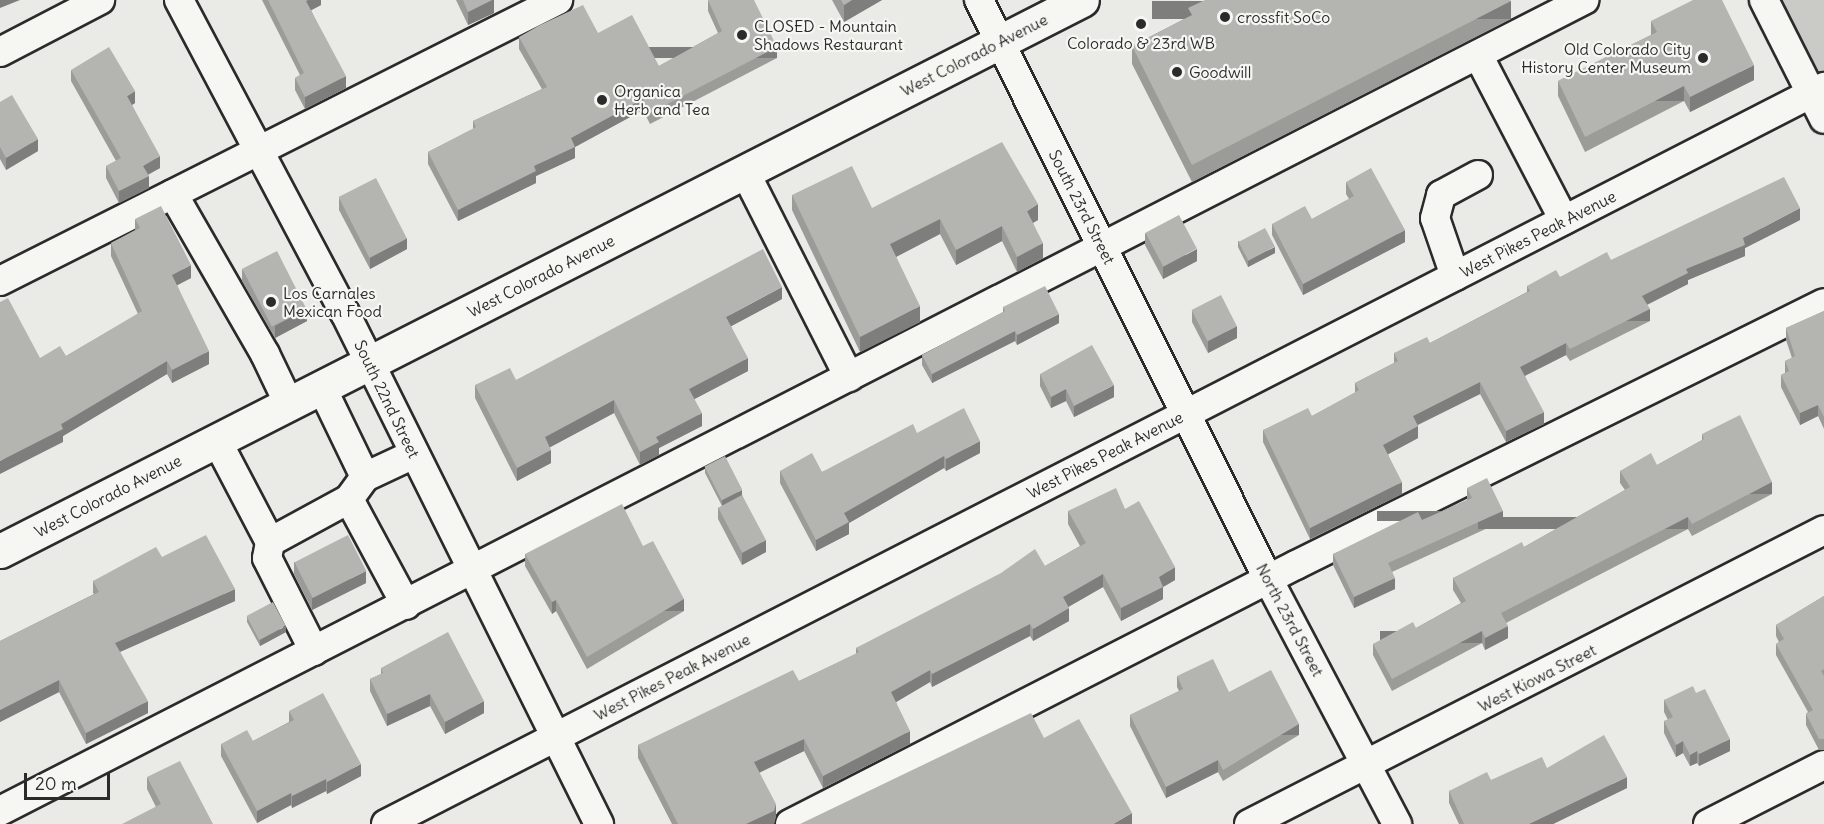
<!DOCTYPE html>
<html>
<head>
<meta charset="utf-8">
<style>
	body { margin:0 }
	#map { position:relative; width:1824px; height:824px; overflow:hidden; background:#eaeae6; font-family:Delius,sans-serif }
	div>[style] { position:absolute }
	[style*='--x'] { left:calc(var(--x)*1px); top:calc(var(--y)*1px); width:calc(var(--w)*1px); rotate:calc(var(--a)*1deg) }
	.green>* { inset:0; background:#cacac7 }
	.roads { filter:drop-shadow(2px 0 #2b2b2b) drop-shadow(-2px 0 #2b2b2b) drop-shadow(0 2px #2b2b2b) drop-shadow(0 -2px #2b2b2b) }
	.minor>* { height:28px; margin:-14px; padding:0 14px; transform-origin:14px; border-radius:14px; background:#f6f6f2 }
	.major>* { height:33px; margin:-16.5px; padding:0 16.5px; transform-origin:16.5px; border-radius:16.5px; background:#f6f6f2 }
	.wall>* { inset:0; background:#9b9b98 }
	.shaded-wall>* { inset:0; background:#7e7e7c; transform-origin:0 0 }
	.building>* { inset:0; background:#b4b4b1; transform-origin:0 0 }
	.dots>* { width:16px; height:16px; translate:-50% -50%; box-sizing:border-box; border:3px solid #f6f6f2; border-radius:50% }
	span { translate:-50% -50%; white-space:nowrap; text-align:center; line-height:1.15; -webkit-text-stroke:4.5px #f6f6f2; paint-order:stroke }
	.poi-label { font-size:16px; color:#2b2b2b }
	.left { translate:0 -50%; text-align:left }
	.right { translate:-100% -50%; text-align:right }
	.street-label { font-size:16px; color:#2b2b2b }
	.scale { position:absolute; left:24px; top:773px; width:86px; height:27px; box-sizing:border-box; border:3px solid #2b2b2b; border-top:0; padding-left:8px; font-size:18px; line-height:21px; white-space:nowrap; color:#2b2b2b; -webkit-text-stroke:4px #f6f6f2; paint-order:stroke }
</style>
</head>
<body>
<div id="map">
	<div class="green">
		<div style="clip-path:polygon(1764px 0,1824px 0,1824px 87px)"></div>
	</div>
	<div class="roads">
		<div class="minor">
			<div style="--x:179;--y:0;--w:354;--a:62.1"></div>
			<div style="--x:345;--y:313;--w:571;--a:63.57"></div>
			<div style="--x:979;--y:0;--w:647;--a:63.47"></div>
			<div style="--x:1268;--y:579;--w:277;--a:62.2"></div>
			<div style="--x:1764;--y:0;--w:133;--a:63.2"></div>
			<div style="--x:0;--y:52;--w:113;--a:-27.5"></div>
			<div style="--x:1478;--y:55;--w:186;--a:62.5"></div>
			<div style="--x:745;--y:172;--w:230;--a:63.1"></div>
			<div style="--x:173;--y:194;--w:185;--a:60.1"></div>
			<div style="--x:265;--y:354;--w:55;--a:64.4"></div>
			<div style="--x:1455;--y:276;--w:61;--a:-109"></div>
			<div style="--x:1435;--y:218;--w:24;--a:-75"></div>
			<div style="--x:1441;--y:195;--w:42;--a:-28.4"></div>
			<div style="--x:0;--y:281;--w:625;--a:-26.73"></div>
			<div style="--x:322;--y:388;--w:99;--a:64.2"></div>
			<div style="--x:217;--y:441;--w:114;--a:62.3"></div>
			<div style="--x:406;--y:605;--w:120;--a:-118.3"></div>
			<div style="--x:349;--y:499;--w:27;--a:-54"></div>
			<div style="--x:365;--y:477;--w:54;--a:-25.1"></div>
			<div style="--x:314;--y:651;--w:104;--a:-116.8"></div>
			<div style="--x:267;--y:558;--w:16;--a:-79"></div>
			<div style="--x:270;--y:542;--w:90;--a:-28.6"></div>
			<div style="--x:0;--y:811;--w:1780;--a:-27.11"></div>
			<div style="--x:386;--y:824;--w:1616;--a:-27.14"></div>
			<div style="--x:790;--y:824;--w:568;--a:-27.11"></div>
			<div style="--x:1296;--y:565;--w:589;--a:-26.39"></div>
			<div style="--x:1249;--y:824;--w:646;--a:-27.08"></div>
			<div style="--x:1708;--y:824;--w:130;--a:-27"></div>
		</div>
		<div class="major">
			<div style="--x:0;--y:551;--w:1214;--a:-26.99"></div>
		</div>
	</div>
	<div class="wall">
		<div style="clip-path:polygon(262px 0,321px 0,321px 5px,311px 10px,346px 88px,305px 109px,295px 90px,295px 78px,300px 75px)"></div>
		<div style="clip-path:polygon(456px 0,494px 0,494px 13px,468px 25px)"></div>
		<div style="clip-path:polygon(708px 0,777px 58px,650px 124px,643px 110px,575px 147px,575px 158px,536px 176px,536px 183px,458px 221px,428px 164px,428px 152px,473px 129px,473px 121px,542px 89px,519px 49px,519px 37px,598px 33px,659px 66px,718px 33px,708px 11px)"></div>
		<div style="clip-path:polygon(832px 0,882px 0,844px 22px)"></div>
		<div style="clip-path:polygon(1188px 8px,1511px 19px,1192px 182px,1132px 64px,1132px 46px,1188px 17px)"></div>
		<div style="clip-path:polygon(1651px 21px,1754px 80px,1690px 112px,1684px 101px,1585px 152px,1558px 96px,1558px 81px,1651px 35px)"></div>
		<div style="clip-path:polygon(71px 70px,135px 103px,132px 105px,160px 168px,148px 175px,149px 188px,119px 203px,106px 178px,106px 166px,116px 161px,71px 81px)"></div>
		<div style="clip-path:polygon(0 102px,38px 151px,6px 170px,0 159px)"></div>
		<div style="clip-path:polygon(1346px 182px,1405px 242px,1303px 295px,1272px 235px,1272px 224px,1312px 219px,1349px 199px,1346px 194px)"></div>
		<div style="clip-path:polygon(792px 195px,872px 208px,1038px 220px,1033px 223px,1043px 258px,1017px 272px,1002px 241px,956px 265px,940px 234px,896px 257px,920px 322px,860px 352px,792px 210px)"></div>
		<div style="clip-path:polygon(339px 198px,407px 249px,370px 269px,339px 210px)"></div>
		<div style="clip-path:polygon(135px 219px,191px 278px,177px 285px,209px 364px,172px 383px,167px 374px,63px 436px,63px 442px,40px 358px,66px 356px,138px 314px,111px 256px,111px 243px,135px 230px)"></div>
		<div style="clip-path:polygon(1800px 220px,1745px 248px,1745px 256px,1688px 280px,1688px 284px,1647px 305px,1650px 321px,1570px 361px,1566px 355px,1525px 376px,1544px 424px,1506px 442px,1480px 394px,1418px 425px,1418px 438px,1388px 454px,1402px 494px,1310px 539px,1263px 442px,1263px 430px,1312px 416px,1355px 393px,1355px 383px,1394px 363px,1394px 353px,1430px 343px,1527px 292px,1527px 286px,1560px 277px,1611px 260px)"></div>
		<div style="clip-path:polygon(1145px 233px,1197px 261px,1163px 279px,1145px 245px)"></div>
		<div style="clip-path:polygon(1238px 241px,1275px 253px,1248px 267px,1238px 247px)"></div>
		<div style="clip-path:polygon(242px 269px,307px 321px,275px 338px,242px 281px)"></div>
		<div style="clip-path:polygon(782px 299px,731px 326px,748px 371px,694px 399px,702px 426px,659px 448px,659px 455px,640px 465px,614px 413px,550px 447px,551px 463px,517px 481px,475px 398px,475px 385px,516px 380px)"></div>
		<div style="clip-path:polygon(1003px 307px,1059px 323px,1017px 345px,1015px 341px,932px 383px,922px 365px,922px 355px,1003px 312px)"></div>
		<div style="clip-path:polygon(1192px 310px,1237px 338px,1208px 353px,1192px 322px)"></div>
		<div style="clip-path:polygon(1824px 311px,1824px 429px,1818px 416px,1800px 425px,1781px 387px,1781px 375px,1785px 373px,1785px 361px,1792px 358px,1786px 340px,1786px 328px)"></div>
		<div style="clip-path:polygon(1040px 374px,1114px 397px,1074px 417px,1066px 401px,1051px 408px,1040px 386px)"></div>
		<div style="clip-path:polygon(917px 433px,980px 453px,946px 471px,944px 468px,849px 523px,849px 534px,816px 551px,780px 483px,780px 471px,822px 472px)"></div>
		<div style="clip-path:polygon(1702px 434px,1772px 494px,1692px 536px,1688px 529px,1506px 623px,1508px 638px,1485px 650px,1482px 643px,1392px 691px,1373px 655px,1373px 644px,1416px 628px,1461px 603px,1453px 590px,1453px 578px,1524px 547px,1625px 490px,1620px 483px,1620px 471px,1657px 465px,1702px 440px)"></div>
		<div style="clip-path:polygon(705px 467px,742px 495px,766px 552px,742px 565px,718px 519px,718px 508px,722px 506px,705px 473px)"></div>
		<div style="clip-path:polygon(1467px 488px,1503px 521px,1392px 572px,1395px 589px,1354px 608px,1333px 565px,1333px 554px,1422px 520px,1467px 500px)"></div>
		<div style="clip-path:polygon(1125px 509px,1175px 580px,1163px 587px,1163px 599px,1121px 621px,1103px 587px,1068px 607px,1069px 621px,1033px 641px,1030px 636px,932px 687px,930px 682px,896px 702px,910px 744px,823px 788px,804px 751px,759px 773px,776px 816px,774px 824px,672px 824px,638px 758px,638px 745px,799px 681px,856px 654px,856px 648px,1045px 566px,1080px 546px,1068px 524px,1068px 511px)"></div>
		<div style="clip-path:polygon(643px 546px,684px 611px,587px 669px,556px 611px,552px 614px,525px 566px,525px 554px)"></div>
		<div style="clip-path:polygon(162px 557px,235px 601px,120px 652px,148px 713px,86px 744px,59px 692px,0 722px,0 641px,94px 594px,93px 593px,93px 581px)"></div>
		<div style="clip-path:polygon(294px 562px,366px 583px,312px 610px,294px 574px)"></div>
		<div style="clip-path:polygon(1824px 596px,1824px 750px,1819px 750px,1806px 725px,1806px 714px,1808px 712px,1776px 655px,1776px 644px,1779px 642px,1776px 636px,1776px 625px)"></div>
		<div style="clip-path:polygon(247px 616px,286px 632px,260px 646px,247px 622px)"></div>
		<div style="clip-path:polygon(381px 668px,484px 713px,445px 734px,430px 706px,387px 726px,370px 691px,370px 679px,381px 674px)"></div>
		<div style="clip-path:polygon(1177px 676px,1229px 692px,1299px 735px,1223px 781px,1218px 772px,1166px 798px,1130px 726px,1130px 715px,1179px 691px,1177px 687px)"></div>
		<div style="clip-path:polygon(1696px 693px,1730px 751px,1699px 766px,1697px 763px,1690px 766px,1683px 753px,1676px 757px,1664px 733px,1664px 721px,1668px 720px,1664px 712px,1664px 700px)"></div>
		<div style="clip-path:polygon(289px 711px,361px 776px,327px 794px,326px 791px,292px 808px,291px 805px,257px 823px,221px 756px,221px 744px,253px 741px,289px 722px)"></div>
		<div style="clip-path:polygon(1547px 768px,1627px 788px,1553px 824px,1459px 824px,1449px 803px,1449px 791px,1491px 780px)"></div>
		<div style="clip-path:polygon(147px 777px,213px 824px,156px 807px,147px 789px)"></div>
	</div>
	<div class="shaded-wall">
		<div style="clip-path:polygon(0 0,20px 0,0 8px)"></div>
		<div style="clip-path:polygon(308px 0,321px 0,321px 5px,306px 13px,306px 1px)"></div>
		<div style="clip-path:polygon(492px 0,494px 0,494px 13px,468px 25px,468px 12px)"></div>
		<div style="clip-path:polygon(852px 0,882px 0,844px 22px,844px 5px)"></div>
		<div style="left:1511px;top:1px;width:18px;height:359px;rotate:90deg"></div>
		<div style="left:777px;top:47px;width:11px;height:143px;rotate:90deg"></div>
		<div style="clip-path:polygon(1754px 65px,1754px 80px,1690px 112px,1690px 97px)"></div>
		<div style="clip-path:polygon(346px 76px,346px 88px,305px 109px,305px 97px)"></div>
		<div style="left:1684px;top:86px;width:15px;height:111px;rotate:90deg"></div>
		<div style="clip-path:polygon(135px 91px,135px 103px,127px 108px,127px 96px)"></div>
		<div style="clip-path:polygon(643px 99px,643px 110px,575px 147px,575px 158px,536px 176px,536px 183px,458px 221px,458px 210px,534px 166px,571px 138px)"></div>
		<div style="clip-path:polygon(38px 139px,38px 151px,6px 170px,6px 158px)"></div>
		<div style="clip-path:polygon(160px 156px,160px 168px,143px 177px,143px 166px)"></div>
		<div style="clip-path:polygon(149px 176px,149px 188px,119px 203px,119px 191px)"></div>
		<div style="clip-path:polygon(1038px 204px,1038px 220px,1027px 226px,1027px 211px)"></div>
		<div style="clip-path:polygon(1800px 208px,1800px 220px,1745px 248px,1745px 256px,1688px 280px,1688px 284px,1642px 307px,1642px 296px,1686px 269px,1743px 238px)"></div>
		<div style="clip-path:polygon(940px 219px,940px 234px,890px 260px,890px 244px)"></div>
		<div style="clip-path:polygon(1002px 226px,1002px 241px,956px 265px,956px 250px)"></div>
		<div style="clip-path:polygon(1405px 230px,1405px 242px,1303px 295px,1303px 284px)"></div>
		<div style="clip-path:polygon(407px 238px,407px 249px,370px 269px,370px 258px)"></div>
		<div style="clip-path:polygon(1043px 243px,1043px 258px,1017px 272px,1017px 257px)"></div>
		<div style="clip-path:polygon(1275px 247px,1275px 253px,1248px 267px,1248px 260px)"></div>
		<div style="clip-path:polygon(1197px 249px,1197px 261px,1163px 279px,1163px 267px)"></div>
		<div style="clip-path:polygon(191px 265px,191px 278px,172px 288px,172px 275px)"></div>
		<div style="clip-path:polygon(782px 287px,782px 299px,726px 329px,726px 317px)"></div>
		<div style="clip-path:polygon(920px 306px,920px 322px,860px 352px,860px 337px)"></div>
		<div style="clip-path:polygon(307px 309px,307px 321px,275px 338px,275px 326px)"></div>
		<div style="left:1650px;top:309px;width:12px;height:89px;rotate:90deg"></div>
		<div style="clip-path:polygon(1059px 314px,1059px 323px,1017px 345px,1017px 335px)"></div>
		<div style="clip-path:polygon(1237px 326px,1237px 338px,1208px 353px,1208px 341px)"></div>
		<div style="clip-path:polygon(1015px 331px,1015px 341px,932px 383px,932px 374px)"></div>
		<div style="clip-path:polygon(1566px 343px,1566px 355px,1520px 378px,1520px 367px)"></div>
		<div style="clip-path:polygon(209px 351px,209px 364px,172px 383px,172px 370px)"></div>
		<div style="clip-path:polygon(748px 358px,748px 371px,689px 402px,689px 389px)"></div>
		<div style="clip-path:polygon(167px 361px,167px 374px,63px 436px,63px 442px,0 474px,0 461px)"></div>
		<div style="clip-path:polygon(1480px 382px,1480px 394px,1413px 427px,1413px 416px)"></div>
		<div style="clip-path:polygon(1114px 385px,1114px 397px,1074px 417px,1074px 406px)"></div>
		<div style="clip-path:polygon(1066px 389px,1066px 401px,1051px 408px,1051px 397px)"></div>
		<div style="clip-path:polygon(614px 400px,614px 413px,545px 450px,545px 437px)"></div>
		<div style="clip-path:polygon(1818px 405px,1818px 416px,1800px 425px,1800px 413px)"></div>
		<div style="clip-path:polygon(1544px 412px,1544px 424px,1506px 442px,1506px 431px)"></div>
		<div style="clip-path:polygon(702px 413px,702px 426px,659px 448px,659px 455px,640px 465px,640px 452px,656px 437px)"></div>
		<div style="clip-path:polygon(1418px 426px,1418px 438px,1383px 457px,1383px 445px)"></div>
		<div style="clip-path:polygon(980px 441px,980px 453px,946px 471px,946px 459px)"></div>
		<div style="clip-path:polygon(551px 450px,551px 463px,517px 481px,517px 468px)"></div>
		<div style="clip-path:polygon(944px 456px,944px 468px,849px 523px,849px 534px,816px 551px,816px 540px,844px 513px)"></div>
		<div style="clip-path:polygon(1402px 482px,1402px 494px,1310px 539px,1310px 528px)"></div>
		<div style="left:1772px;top:482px;width:12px;height:90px;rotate:90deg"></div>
		<div style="clip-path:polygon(742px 490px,742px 496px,722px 506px,722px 500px)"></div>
		<div style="left:1503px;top:511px;width:10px;height:126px;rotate:90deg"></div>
		<div style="left:1688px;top:517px;width:12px;height:210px;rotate:90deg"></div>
		<div style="clip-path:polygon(766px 540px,766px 552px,742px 565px,742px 553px)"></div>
		<div style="clip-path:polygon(1175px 567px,1175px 580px,1163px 587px,1163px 599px,1121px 621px,1121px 608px,1159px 577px)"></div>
		<div style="clip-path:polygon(366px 571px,366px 583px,312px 610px,312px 598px)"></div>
		<div style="clip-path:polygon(1103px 574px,1103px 587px,1063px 610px,1063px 597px)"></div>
		<div style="clip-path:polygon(1395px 578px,1395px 589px,1354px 608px,1354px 597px)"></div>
		<div style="clip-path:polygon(235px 589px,235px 601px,115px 654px,115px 643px)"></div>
		<div style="left:684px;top:599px;width:12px;height:113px;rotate:90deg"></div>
		<div style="clip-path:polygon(556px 600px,556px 611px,552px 614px,552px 602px)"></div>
		<div style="clip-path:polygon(1069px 608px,1069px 621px,1033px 641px,1033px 629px)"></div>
		<div style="clip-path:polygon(1030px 624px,1030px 636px,932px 687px,932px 674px)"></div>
		<div style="clip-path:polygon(286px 626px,286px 632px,260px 646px,260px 640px)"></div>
		<div style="clip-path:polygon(1508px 626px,1508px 638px,1485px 650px,1485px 638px)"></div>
		<div style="left:1482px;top:631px;width:12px;height:102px;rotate:90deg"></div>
		<div style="clip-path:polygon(930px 670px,930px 682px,891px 705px,891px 692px)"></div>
		<div style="clip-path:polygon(59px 680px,59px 692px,0 722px,0 710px)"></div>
		<div style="clip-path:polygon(430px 694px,430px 706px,387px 726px,387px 714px)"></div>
		<div style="clip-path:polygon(148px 701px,148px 713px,86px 744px,86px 733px)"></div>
		<div style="clip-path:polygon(484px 701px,484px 713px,445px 734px,445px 722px)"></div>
		<div style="left:1299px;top:724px;width:11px;height:89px;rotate:90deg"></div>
		<div style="clip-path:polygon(910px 731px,910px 744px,823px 788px,823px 776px)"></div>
		<div style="clip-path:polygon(804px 739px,804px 751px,754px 775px,754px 762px)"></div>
		<div style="clip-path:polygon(1730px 739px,1730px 751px,1699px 766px,1699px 754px)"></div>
		<div style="clip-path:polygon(1683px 741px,1683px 753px,1676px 757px,1676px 745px)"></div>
		<div style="clip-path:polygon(1697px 751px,1697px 763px,1690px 766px,1690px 755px)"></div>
		<div style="clip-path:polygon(1218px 760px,1218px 772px,1166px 798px,1166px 787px)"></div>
		<div style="clip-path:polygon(361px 764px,361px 776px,327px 794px,327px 782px)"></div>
		<div style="clip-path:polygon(1627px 777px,1627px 788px,1553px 824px,1529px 824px)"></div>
		<div style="clip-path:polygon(326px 779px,326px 791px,292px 808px,292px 796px)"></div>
		<div style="clip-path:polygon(291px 793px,291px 805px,257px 823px,257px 811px)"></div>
		<div style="clip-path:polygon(776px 804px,776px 816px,774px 824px,746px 824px)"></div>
		<div style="clip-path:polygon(1132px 813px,1132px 824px,1113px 824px)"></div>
	</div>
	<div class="building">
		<div style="clip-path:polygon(268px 0,308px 0,306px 1px,346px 76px,305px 97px,295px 78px,304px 73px)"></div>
		<div style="clip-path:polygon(463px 0,492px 0,468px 12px)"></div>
		<div style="clip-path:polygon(708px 0,754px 0,777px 47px,650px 113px,643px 99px,571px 138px,575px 147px,534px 166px,536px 171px,458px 210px,428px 152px,476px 127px,473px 121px,547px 87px,519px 37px,540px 25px,583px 5px,598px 33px,632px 15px,659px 66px,722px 31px)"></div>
		<div style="clip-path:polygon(841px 0,852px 0,844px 5px)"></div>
		<div style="clip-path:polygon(1205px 0,1510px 0,1511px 1px,1192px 165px,1132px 46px,1192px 15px,1188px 8px)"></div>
		<div style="clip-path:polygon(1693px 0,1722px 0,1754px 65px,1690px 97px,1684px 86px,1585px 137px,1558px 81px,1657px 32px,1651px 21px)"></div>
		<div style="clip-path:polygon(109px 47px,135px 91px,127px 96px,160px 156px,143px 166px,149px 176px,119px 191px,106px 166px,121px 158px,71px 70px)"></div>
		<div style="clip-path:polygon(12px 95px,38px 139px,6px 158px,0 147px,0 102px)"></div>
		<div style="clip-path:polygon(1002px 142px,1038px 204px,1027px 211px,1043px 243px,1017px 257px,1002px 226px,956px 250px,940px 219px,890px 244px,920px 306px,860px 337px,792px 195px,852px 166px,872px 208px)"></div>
		<div style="clip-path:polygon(1371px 168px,1405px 230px,1303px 284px,1272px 224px,1305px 206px,1312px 219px,1354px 196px,1346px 182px)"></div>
		<div style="clip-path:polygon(1784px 177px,1800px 208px,1743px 238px,1745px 245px,1686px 269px,1688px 273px,1642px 296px,1650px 309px,1570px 349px,1566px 343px,1520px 367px,1544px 412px,1506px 431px,1480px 382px,1413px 416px,1418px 426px,1383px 445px,1402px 482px,1310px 528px,1263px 430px,1308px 408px,1312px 416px,1359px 390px,1355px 383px,1398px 361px,1394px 353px,1427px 337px,1430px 343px,1530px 291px,1527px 286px,1556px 270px,1560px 277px,1607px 252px,1611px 260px)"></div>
		<div style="left:376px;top:178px;width:68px;height:42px;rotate:63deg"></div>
		<div style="clip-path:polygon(161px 206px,191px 265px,172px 275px,209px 351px,172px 370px,167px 361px,61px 424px,63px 429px,0 461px,0 302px,8px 298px,40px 358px,60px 346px,66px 356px,142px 311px,111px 243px,140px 228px,135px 219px)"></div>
		<div style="left:1179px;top:215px;width:38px;height:38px;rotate:62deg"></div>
		<div style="left:1265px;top:228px;width:21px;height:30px;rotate:62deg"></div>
		<div style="clip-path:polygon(763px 249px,782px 287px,726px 317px,748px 358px,689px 389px,702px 413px,656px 437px,659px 442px,640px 452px,614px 400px,545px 437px,551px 450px,517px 468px,475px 385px,510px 368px,516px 380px)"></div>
		<div style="left:277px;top:251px;width:65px;height:39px;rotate:63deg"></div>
		<div style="clip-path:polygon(1045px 286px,1059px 314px,1017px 335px,1015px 331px,932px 374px,922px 355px,1005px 311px,1003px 307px)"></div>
		<div style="left:1221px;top:295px;width:35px;height:33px;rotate:63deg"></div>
		<div style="clip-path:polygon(1824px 311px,1824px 417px,1818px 405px,1800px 413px,1781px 375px,1789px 371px,1785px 361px,1795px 356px,1786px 328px)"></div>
		<div style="clip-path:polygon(1092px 345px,1114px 385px,1074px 406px,1066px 389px,1051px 397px,1040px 374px)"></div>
		<div style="clip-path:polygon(964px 408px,980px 441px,946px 459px,944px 456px,844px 513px,849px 522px,816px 540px,780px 471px,812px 453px,822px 472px,913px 424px,917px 433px)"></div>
		<div style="clip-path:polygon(1740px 415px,1772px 482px,1692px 524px,1688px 517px,1501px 613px,1508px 626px,1485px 638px,1482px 631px,1392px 679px,1373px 644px,1413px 622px,1416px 628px,1466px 601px,1453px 578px,1522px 542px,1524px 547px,1630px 487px,1620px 471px,1651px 453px,1657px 465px,1704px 439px,1702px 434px)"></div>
		<div style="left:725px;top:456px;width:38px;height:23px;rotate:63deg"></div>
		<div style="clip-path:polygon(1487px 478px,1503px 511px,1388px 563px,1395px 578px,1354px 597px,1333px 554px,1418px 512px,1422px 520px,1472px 498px,1467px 488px)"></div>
		<div style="clip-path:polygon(1116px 488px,1125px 509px,1139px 501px,1175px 567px,1159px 577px,1163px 587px,1121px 608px,1103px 574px,1063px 597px,1069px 608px,1033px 629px,1030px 624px,932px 674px,930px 670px,891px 692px,910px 731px,823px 776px,804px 739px,754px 762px,776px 804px,774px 811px,746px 824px,678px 824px,638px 745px,793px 670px,799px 681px,859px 652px,856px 648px,1001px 573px,1035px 549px,1045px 566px,1086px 543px,1068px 511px)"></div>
		<div style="left:742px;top:495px;width:51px;height:27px;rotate:62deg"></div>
		<div style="clip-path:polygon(622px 504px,643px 546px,653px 541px,684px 599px,587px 657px,556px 600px,552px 602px,525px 554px)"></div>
		<div style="clip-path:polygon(206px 535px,235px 589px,115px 643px,148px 701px,86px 733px,59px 680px,0 710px,0 641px,99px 592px,93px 581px,156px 547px,162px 557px)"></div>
		<div style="left:348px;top:535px;width:40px;height:60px;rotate:63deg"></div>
		<div style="clip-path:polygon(1824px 596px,1824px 669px,1821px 671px,1824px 676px,1824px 739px,1819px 739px,1806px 714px,1813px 710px,1776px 644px,1784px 639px,1776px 625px)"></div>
		<div style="left:273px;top:602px;width:27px;height:30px;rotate:62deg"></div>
		<div style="clip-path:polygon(448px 632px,484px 701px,445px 722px,430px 694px,387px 714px,370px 679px,383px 673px,381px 668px)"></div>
		<div style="clip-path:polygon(1213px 659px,1229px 692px,1271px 670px,1299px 724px,1223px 770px,1218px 760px,1166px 787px,1130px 715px,1183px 689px,1177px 676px)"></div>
		<div style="clip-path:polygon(1693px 686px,1696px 693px,1705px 689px,1730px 739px,1699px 754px,1697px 751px,1690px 755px,1683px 741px,1676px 745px,1664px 721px,1673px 717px,1664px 700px)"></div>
		<div style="clip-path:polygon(323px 693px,361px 764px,327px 782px,326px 779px,292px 796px,291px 793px,257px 811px,221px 744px,247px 730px,253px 741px,294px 720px,289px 711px)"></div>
		<div style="clip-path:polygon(1031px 713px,1044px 738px,1079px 719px,1132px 813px,1113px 824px,800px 824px)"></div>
		<div style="clip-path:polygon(1604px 735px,1627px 777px,1529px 824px,1464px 824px,1449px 791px,1487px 772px,1491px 780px,1542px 757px,1547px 768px)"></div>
		<div style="clip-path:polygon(180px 761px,213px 824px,122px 824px,161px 804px,147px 777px)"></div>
	</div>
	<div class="dots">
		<div style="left:1225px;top:17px;background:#2b2b2b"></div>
		<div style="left:1141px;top:24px;background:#2b2b2b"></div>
		<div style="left:742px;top:35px;background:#2b2b2b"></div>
		<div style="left:1703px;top:58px;background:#2b2b2b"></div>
		<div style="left:1177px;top:72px;background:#2b2b2b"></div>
		<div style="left:602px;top:100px;background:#2b2b2b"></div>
		<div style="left:271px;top:302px;background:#2b2b2b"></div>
	</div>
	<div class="poi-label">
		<span class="left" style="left:1237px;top:17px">crossfit SoCo</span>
		<span class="left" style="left:754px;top:35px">CLOSED - Mountain<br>Shadows Restaurant</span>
		<span style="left:1141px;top:43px">Colorado &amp; 23rd WB</span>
		<span class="right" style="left:1691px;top:58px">Old Colorado City<br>History Center Museum</span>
		<span class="left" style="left:1189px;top:72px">Goodwill</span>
		<span class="left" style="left:614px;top:100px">Organica<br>Herb and Tea</span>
		<span class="left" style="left:283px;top:302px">Los Carnales<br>Mexican Food</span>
	</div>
	<div class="street-label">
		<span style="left:974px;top:55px;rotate:-27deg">West Colorado Avenue</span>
		<span style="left:1082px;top:207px;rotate:63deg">South 23rd Street</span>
		<span style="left:1538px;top:234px;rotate:-27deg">West Pikes Peak Avenue</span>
		<span style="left:541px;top:276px;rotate:-27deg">West Colorado Avenue</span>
		<span style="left:387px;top:399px;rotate:64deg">South 22nd Street</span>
		<span style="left:1105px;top:455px;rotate:-27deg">West Pikes Peak Avenue</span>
		<span style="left:108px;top:496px;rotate:-27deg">West Colorado Avenue</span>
		<span style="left:1290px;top:620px;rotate:62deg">North 23rd Street</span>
		<span style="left:672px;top:677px;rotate:-27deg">West Pikes Peak Avenue</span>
		<span style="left:1537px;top:678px;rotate:-27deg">West Kiowa Street</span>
	</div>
	<div class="scale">20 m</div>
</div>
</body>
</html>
